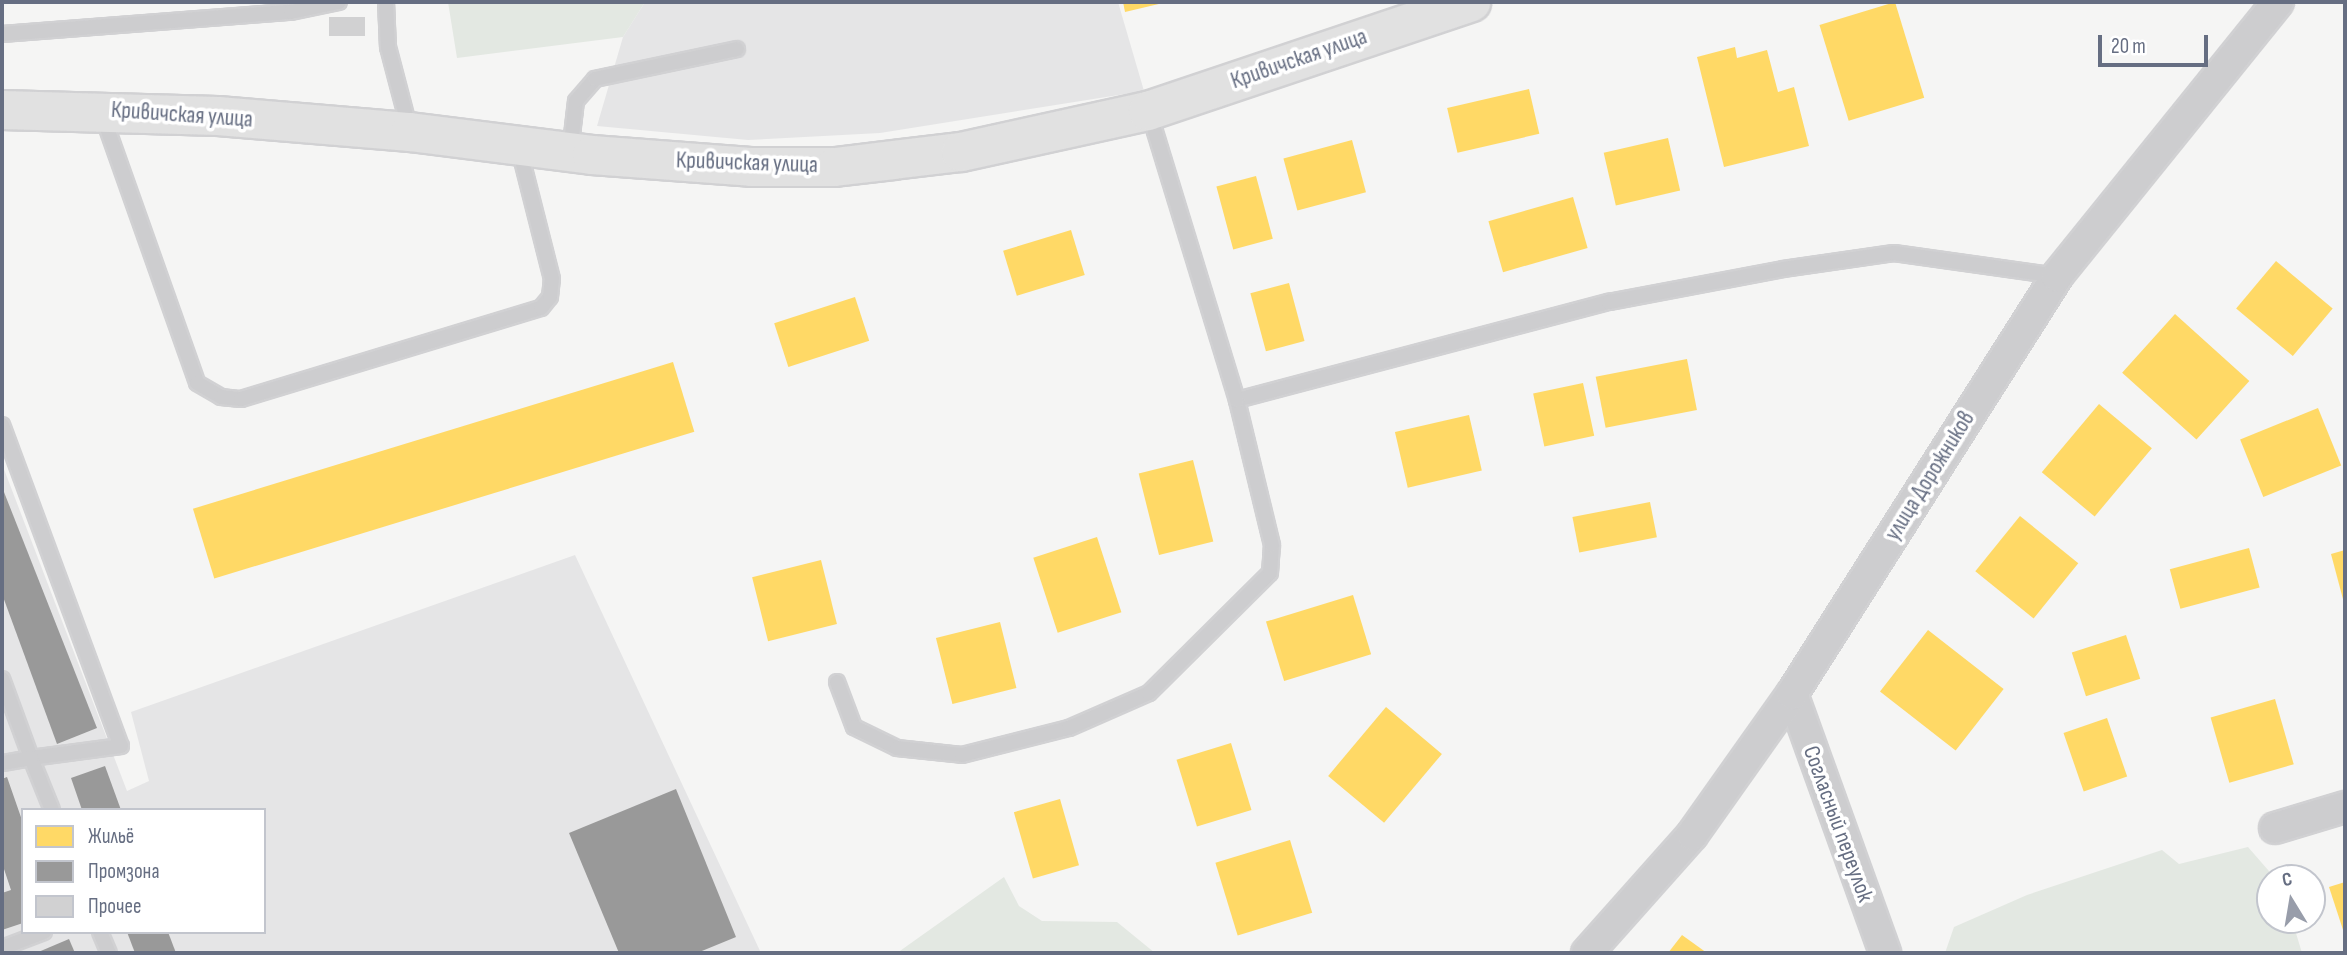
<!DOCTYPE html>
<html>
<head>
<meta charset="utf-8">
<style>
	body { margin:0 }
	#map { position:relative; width:2347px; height:955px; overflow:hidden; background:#f5f5f4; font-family:"Sofia Sans Condensed",sans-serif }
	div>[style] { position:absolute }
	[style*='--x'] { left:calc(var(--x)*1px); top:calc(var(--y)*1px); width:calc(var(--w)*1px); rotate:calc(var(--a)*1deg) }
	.built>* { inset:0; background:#e5e5e6 }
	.green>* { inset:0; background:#e3e8e2 }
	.homes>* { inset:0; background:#ffd966; transform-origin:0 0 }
	.industry>* { inset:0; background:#999 }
	.building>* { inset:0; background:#d1d1d2; transform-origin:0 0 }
	.roads { filter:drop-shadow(2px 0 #d1d1d3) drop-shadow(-2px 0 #d1d1d3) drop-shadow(0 2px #d1d1d3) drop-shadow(0 -2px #d1d1d3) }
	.lane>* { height:14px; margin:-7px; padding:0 7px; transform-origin:7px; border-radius:7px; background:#cdcdcf }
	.street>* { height:30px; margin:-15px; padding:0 15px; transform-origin:15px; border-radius:15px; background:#cdcdcf }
	.secondary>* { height:38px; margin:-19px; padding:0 19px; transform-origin:19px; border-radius:19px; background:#e1e1e1 }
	span { translate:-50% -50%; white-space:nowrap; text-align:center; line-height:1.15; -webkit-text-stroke:7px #fff; paint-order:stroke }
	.street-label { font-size:23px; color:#666e82 }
	.frame { position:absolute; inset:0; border:4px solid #666e82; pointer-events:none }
	.legend { position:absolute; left:21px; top:808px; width:245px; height:126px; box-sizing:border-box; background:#fff; border:2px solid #c2c5cd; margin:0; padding:9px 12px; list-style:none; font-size:21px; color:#666e82 }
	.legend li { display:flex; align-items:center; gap:14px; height:35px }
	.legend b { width:35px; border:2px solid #c2c5cd }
	.north { position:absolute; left:2256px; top:864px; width:70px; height:70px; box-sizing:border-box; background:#fff; border:2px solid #c2c5cd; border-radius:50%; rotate:349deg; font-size:19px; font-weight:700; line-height:28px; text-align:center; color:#666e82 }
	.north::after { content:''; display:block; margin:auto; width:24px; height:32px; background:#989daa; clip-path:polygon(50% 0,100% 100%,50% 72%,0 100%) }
	.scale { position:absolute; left:2098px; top:35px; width:110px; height:32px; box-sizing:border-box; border:4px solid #666e82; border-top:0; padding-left:9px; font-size:21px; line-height:24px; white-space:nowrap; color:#666e82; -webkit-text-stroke:5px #fff; paint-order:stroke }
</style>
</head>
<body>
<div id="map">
	<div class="built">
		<div style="clip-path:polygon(645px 2px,1118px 2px,1144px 91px,880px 133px,748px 140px,597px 126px,623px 37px)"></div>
		<div style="clip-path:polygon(evenodd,2px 464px,127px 791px,149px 781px,131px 712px,575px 555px,761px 953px,2px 953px,2px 464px,23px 810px,264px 810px,264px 932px,23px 932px,23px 810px)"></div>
	</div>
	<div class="green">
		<div style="clip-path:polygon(448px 2px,645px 2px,623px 37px,457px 58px)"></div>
		<div style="clip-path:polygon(2248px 847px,2275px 878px,2270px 878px,2270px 920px,2292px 920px,2302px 953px,1945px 953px,1954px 927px,2027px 895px,2162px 850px,2179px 864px)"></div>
		<div style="clip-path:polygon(1004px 877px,1019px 906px,1042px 921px,1117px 922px,1155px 953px,897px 953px)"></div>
	</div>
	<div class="homes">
		<div style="clip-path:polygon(1123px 2px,1163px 2px,1163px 3px,1125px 12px)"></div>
		<div style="left:1895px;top:2px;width:100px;height:79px;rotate:73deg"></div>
		<div style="clip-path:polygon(1735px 47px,1737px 58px,1767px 50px,1778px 92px,1794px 87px,1809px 146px,1724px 167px,1697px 57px)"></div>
		<div style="left:1529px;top:89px;width:46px;height:84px;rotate:77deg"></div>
		<div style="left:1668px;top:138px;width:54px;height:66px;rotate:77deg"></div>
		<div style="left:1352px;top:140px;width:54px;height:71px;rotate:75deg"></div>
		<div style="left:1256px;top:176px;width:65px;height:41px;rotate:75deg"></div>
		<div style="left:1573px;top:197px;width:53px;height:88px;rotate:74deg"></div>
		<div style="left:1071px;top:230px;width:47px;height:71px;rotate:73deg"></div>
		<div style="left:2276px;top:261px;width:74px;height:62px;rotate:40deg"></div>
		<div style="left:1289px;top:283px;width:60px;height:40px;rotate:75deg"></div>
		<div style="left:855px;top:297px;width:46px;height:85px;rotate:72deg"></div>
		<div style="left:2175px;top:314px;width:100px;height:79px;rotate:42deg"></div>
		<div style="left:1687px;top:359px;width:52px;height:93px;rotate:79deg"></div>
		<div style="left:673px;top:362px;width:73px;height:502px;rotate:73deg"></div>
		<div style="left:1583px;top:383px;width:54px;height:51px;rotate:78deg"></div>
		<div style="left:2099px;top:404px;width:69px;height:89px;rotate:40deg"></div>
		<div style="left:2318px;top:408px;width:62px;height:84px;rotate:68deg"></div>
		<div style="left:1469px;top:415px;width:57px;height:76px;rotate:77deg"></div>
		<div style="left:1193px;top:460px;width:84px;height:56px;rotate:76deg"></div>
		<div style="left:1650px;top:502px;width:36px;height:79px;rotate:79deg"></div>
		<div style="left:2020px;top:516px;width:75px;height:71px;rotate:39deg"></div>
		<div style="left:1097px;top:537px;width:79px;height:67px;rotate:72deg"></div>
		<div style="left:2249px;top:548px;width:41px;height:82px;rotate:75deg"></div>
		<div style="clip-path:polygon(2345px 550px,2345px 603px,2344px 603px,2331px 554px)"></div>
		<div style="left:821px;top:560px;width:66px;height:71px;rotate:76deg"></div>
		<div style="left:1353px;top:595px;width:62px;height:91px;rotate:73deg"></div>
		<div style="left:1000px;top:622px;width:68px;height:66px;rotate:76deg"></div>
		<div style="left:1928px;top:630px;width:96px;height:78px;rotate:38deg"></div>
		<div style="left:2126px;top:635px;width:46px;height:57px;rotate:72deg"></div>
		<div style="left:2275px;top:699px;width:68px;height:67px;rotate:74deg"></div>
		<div style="left:1386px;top:707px;width:73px;height:90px;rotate:40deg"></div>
		<div style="left:2107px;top:718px;width:62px;height:46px;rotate:71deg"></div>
		<div style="left:1231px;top:743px;width:70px;height:57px;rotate:73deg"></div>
		<div style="left:1060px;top:799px;width:69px;height:48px;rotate:74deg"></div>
		<div style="left:1290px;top:840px;width:76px;height:78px;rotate:73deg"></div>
		<div style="clip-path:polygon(2345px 882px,2345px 936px,2329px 887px)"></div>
		<div style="clip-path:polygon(1682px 935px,1707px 953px,1668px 953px)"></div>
	</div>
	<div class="industry">
		<div style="clip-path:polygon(2px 487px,97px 728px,57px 744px,2px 594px)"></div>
		<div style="clip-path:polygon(105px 766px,121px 810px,82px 810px,71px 778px)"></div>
		<div style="clip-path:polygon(7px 777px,23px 823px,23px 923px,2px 930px,2px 893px,11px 890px,2px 863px,2px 779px)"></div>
		<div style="clip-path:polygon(676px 789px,736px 937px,697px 953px,619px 953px,569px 833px)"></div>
		<div style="clip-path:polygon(127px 932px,168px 932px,176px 953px,135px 953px)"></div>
		<div style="clip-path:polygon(69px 939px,75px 953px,36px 953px)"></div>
	</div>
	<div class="building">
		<div style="left:329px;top:17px;width:36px;height:19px"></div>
	</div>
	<div class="roads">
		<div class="lane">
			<div style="--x:386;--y:2;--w:45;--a:87.5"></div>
			<div style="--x:388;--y:47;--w:87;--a:75.3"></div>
			<div style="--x:2;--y:34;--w:290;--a:-4.4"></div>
			<div style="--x:291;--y:12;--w:49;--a:-11.8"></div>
			<div style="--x:102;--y:114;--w:285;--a:70.5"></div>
			<div style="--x:197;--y:383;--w:28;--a:30"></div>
			<div style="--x:221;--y:397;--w:20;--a:6"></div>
			<div style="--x:241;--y:399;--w:313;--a:-16.9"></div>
			<div style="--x:541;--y:308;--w:14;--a:-51"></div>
			<div style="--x:550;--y:297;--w:18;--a:-84"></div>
			<div style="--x:552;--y:279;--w:134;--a:-104.2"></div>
			<div style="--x:570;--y:152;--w:51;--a:-83.3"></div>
			<div style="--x:576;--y:101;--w:29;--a:-49"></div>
			<div style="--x:595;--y:79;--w:145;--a:-11.9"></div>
			<div style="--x:1237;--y:400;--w:385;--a:-14.8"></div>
			<div style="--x:1609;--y:302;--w:177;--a:-10.7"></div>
			<div style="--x:1783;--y:269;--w:112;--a:-8.2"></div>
			<div style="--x:1894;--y:253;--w:165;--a:8"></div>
			<div style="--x:2;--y:425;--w:342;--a:69.7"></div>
			<div style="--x:121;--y:746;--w:91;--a:172.4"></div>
			<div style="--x:31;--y:758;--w:56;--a:68"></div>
			<div style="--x:2;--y:679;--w:84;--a:69.8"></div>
			<div style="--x:31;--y:758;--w:29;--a:170"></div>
			<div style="--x:837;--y:682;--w:48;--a:69.3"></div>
			<div style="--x:854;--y:727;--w:48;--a:26"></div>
			<div style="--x:897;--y:748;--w:65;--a:6.1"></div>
			<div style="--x:962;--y:755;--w:110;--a:-14.2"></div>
			<div style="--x:1069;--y:728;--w:87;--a:-23.6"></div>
			<div style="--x:1149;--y:693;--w:170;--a:-44.8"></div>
			<div style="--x:1270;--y:573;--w:28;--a:-86"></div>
			<div style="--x:1272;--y:545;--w:149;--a:-103.6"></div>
			<div style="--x:1237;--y:400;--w:300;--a:-107"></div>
			<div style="--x:100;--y:932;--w:23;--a:67"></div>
			<div style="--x:2;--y:948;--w:45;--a:-20.9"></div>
		</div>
		<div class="street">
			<div style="--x:1792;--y:694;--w:275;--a:70.2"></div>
			<div style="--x:2275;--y:828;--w:73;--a:-16.7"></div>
			<div style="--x:1587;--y:953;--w:158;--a:-48.3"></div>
			<div style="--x:1692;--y:835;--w:173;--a:-54.7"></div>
			<div style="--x:1792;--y:694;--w:495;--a:-57.6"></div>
			<div style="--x:2057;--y:276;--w:352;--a:-51.1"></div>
		</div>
		<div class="secondary">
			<div style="--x:2;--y:110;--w:216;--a:1.6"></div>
			<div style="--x:218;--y:116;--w:193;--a:4.8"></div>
			<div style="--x:410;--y:132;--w:183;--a:7.2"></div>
			<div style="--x:592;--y:155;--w:159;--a:4.3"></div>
			<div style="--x:751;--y:167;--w:84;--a:0"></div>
			<div style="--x:835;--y:167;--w:127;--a:-6.8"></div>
			<div style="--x:961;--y:152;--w:191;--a:-12.4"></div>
			<div style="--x:1148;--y:111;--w:341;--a:-18.6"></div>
		</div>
	</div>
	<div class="street-label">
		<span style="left:1299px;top:59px;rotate:-19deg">Кривичская улица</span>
		<span style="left:182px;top:115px;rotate:4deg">Кривичская улица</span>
		<span style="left:747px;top:163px;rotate:2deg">Кривичская улица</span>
		<span style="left:1930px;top:476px;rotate:-58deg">улица Дорожников</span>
		<span style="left:1838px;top:824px;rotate:70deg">Согласный переулок</span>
	</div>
	<div class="frame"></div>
	<ul class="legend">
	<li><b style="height:19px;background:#ffd966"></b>Жильё</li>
	<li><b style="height:19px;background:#999"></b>Промзона</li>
	<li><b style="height:19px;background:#d1d1d2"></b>Прочее</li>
	</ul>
	<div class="north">С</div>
	<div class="scale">20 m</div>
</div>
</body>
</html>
